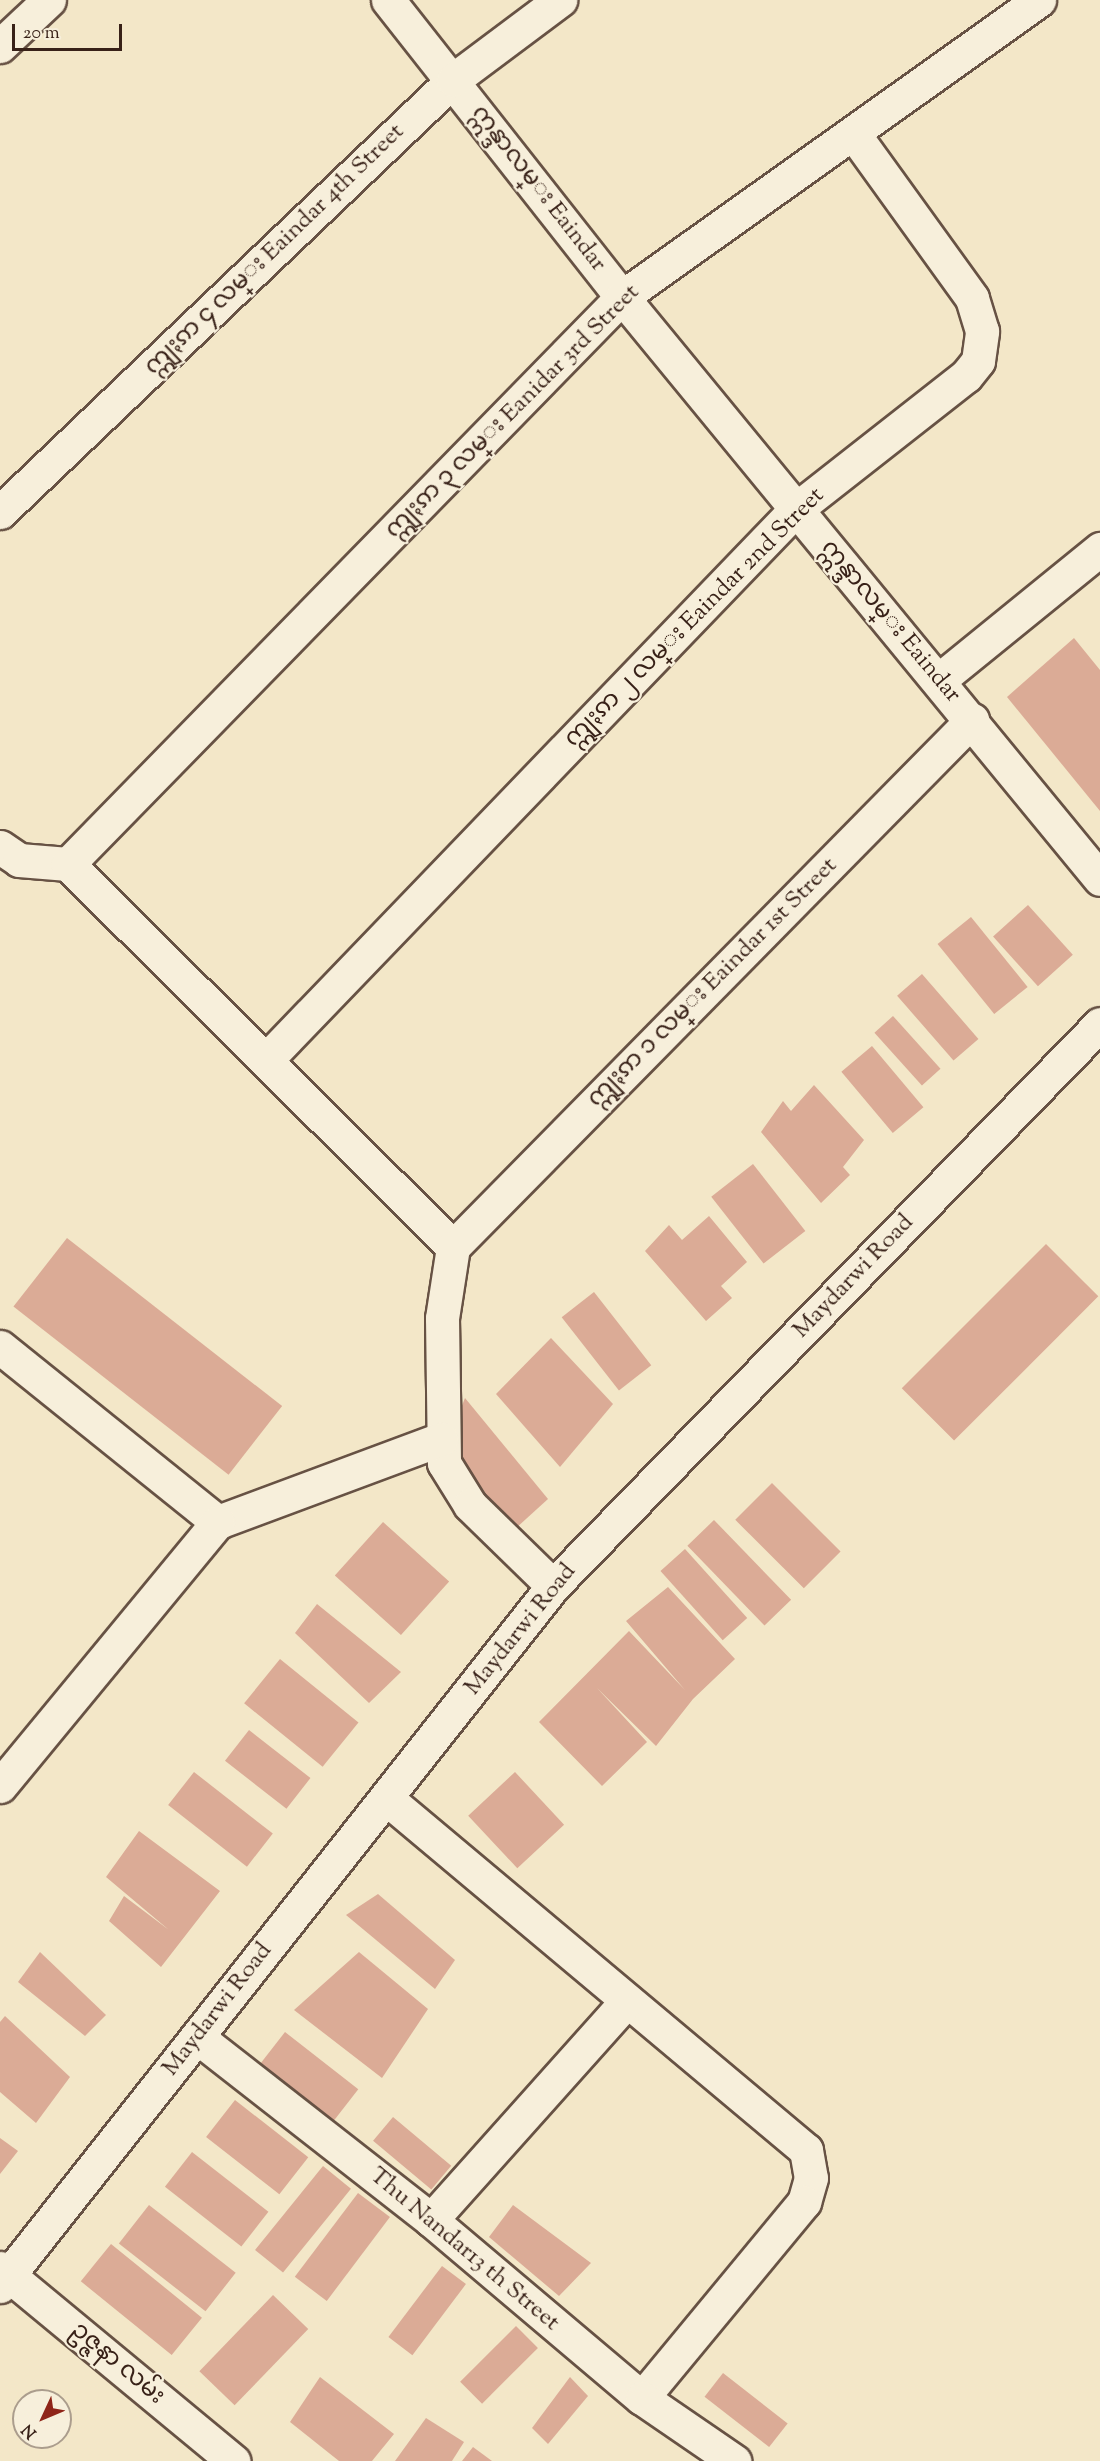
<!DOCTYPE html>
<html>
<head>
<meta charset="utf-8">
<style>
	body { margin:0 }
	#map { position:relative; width:1100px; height:2461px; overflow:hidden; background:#f3e7c8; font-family:"Sorts Mill Goudy","Noto Sans Myanmar",serif }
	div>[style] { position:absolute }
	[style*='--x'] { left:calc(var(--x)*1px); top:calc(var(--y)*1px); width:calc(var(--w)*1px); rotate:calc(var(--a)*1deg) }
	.building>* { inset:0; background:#dbab96; transform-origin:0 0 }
	.roads { filter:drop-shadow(2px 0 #675244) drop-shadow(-2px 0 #675244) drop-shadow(0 2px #675244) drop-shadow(0 -2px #675244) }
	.minor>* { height:33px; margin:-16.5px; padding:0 16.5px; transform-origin:16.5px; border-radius:16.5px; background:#f7efdb }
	span { translate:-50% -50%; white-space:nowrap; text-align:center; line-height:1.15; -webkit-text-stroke:4.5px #f7efdb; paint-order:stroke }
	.street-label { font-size:24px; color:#382118 }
	.north { position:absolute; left:12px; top:2389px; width:60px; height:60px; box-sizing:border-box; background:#f7efdb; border:2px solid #ab9d8d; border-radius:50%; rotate:226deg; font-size:16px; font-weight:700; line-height:24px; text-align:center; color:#382118 }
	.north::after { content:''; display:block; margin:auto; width:21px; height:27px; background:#8f2418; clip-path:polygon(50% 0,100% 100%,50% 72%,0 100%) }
	.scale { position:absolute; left:12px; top:24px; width:110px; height:27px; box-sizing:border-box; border:3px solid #382118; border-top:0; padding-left:8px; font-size:18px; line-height:21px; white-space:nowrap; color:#382118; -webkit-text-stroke:4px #f7efdb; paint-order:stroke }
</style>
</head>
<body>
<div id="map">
	<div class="building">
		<div style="clip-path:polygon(1074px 638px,1100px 670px,1100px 811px,1007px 697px)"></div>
		<div style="left:1028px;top:905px;width:67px;height:47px;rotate:48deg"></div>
		<div style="left:971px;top:917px;width:90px;height:43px;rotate:51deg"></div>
		<div style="left:922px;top:974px;width:86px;height:33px;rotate:49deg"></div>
		<div style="left:893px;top:1016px;width:71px;height:25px;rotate:48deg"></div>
		<div style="left:872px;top:1046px;width:80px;height:40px;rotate:50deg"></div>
		<div style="clip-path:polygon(814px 1085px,864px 1140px,843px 1167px,850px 1175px,821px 1203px,761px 1132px,783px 1101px,791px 1111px)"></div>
		<div style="left:753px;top:1164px;width:85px;height:53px;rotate:52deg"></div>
		<div style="clip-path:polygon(709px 1216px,747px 1262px,721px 1286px,732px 1298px,706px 1321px,645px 1251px,669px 1225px,682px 1240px)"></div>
		<div style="left:67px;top:1238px;width:273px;height:87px;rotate:38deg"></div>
		<div style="left:1046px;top:1244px;width:74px;height:204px;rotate:45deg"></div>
		<div style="left:594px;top:1292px;width:93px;height:41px;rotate:52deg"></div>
		<div style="clip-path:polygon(551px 1338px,613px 1404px,560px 1467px,496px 1394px)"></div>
		<div style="clip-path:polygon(465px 1398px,548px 1499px,515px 1529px,444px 1451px)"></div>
		<div style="left:772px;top:1483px;width:97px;height:52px;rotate:45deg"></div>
		<div style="left:714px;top:1520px;width:111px;height:37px;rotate:46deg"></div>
		<div style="left:383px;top:1522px;width:89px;height:72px;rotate:42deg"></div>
		<div style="left:685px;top:1549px;width:93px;height:33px;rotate:48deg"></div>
		<div style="clip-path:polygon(668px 1587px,735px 1659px,693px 1699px,656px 1746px,597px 1688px,647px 1742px,602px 1786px,539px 1722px,629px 1631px,685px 1690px,626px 1621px)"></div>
		<div style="clip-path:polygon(317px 1604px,401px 1672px,369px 1703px,295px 1633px)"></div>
		<div style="left:280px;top:1659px;width:101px;height:57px;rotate:39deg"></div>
		<div style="left:249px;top:1730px;width:78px;height:39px;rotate:38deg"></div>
		<div style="left:194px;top:1772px;width:100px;height:42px;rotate:38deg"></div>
		<div style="left:515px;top:1772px;width:72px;height:64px;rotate:47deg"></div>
		<div style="clip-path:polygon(139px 1831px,220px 1891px,161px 1967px,109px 1921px,124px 1896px,169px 1930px,106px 1877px)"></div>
		<div style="clip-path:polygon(378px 1894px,455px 1960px,435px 1989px,346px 1915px)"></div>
		<div style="clip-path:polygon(40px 1952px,106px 2015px,85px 2036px,18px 1982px)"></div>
		<div style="clip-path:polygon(359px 1952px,428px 2009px,382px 2078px,294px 2010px)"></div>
		<div style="clip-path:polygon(5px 2016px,70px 2077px,36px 2123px,0 2092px,0 2022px)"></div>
		<div style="left:285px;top:2032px;width:93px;height:43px;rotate:38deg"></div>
		<div style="left:235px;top:2100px;width:93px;height:47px;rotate:38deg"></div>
		<div style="left:393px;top:2117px;width:76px;height:31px;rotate:40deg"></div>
		<div style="clip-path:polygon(0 2138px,18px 2151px,0 2174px)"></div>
		<div style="left:192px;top:2152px;width:97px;height:44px;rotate:38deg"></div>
		<div style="left:323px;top:2166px;width:36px;height:108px;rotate:39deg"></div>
		<div style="left:358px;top:2193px;width:40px;height:105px;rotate:37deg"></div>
		<div style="left:149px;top:2205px;width:110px;height:49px;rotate:38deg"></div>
		<div style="clip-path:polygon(513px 2205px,591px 2263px,559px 2296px,489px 2237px)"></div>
		<div style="left:111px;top:2244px;width:117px;height:48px;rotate:39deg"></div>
		<div style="left:442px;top:2266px;width:30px;height:89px;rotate:37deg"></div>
		<div style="left:273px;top:2295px;width:49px;height:106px;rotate:44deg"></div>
		<div style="left:516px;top:2326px;width:31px;height:79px;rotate:45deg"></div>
		<div style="left:723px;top:2373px;width:82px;height:30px;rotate:38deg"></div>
		<div style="clip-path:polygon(320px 2377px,394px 2434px,372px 2461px,339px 2461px,290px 2422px)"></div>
		<div style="clip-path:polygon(570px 2377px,588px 2396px,548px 2444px,532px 2428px)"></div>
		<div style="clip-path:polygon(426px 2418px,464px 2442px,452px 2461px,395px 2461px)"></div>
		<div style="clip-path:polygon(473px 2447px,492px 2461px,462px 2461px)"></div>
	</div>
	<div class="roads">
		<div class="minor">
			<div style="--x:388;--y:0;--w:378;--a:51.8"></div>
			<div style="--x:622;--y:297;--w:753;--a:50.6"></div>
			<div style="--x:0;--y:46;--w:67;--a:-43.2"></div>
			<div style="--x:0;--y:512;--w:626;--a:-43.64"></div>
			<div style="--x:453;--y:80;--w:134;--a:-36.8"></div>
			<div style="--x:939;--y:680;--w:208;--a:-39.1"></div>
			<div style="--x:0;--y:847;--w:23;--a:34"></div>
			<div style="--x:19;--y:860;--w:49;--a:4.7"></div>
			<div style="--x:68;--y:864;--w:543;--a:44.85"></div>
			<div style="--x:68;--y:864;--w:793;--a:-45.66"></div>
			<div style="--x:622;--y:297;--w:512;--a:-35.46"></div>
			<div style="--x:266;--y:1060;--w:763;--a:-46.11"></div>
			<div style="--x:795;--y:510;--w:217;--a:-38.1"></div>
			<div style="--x:966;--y:376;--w:19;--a:-51"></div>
			<div style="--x:978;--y:361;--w:30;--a:-82"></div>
			<div style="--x:982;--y:331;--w:34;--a:-107"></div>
			<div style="--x:972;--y:298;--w:203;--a:-125.8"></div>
			<div style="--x:453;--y:1247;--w:740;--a:-45.44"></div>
			<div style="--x:453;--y:1247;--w:72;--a:98.8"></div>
			<div style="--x:442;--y:1318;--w:145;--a:89.2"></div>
			<div style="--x:444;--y:1463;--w:49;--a:58.2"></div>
			<div style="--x:470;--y:1505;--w:116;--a:44.3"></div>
			<div style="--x:0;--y:1347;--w:280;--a:38.8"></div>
			<div style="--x:218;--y:1522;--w:238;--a:-20.4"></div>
			<div style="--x:0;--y:1786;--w:342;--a:-50.5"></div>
			<div style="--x:386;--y:1798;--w:548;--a:39.97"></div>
			<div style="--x:806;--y:2150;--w:28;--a:80"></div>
			<div style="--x:811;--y:2178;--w:25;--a:106"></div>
			<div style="--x:804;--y:2202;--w:254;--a:129.6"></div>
			<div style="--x:197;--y:2037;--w:297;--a:38"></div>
			<div style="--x:431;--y:2220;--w:276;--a:40.2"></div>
			<div style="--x:642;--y:2398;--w:112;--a:34.4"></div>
			<div style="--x:431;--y:2220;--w:294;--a:-48.2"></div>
			<div style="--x:0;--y:2268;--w:303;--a:39.6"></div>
			<div style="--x:0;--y:2286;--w:892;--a:-51.69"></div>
			<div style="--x:553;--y:1586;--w:784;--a:-45.77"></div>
		</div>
	</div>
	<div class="street-label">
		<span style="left:538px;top:189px;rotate:52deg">ဣန္ဒာလမ္း Eaindar</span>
		<span style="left:275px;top:250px;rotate:-44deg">ဣျႏၵာ ၄ လမ္း Eaindar 4th Street</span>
		<span style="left:513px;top:412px;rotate:-45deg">ဣျႏၵာ ၃ လမ္း Eanidar 3rd Street</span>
		<span style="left:695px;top:618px;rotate:-45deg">ဣျႏၵာ ၂ လမ္း Eaindar 2nd Street</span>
		<span style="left:890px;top:622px;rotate:50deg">ဣန္ဒာလမ္း Eaindar</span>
		<span style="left:713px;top:983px;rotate:-45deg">ဣျႏၵာ ၁ လမ္း Eaindar 1st Street</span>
		<span style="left:854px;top:1277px;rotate:-46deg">Maydarwi Road</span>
		<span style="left:521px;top:1630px;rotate:-51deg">Maydarwi Road</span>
		<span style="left:218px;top:2010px;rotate:-52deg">Maydarwi Road</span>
		<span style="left:464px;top:2250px;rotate:40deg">Thu Nandar13 th Street</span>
		<span style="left:117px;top:2364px;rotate:40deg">ဥဇ္ဇနာ လမ်း</span>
	</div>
	<div class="north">N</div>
	<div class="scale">20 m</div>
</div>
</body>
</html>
